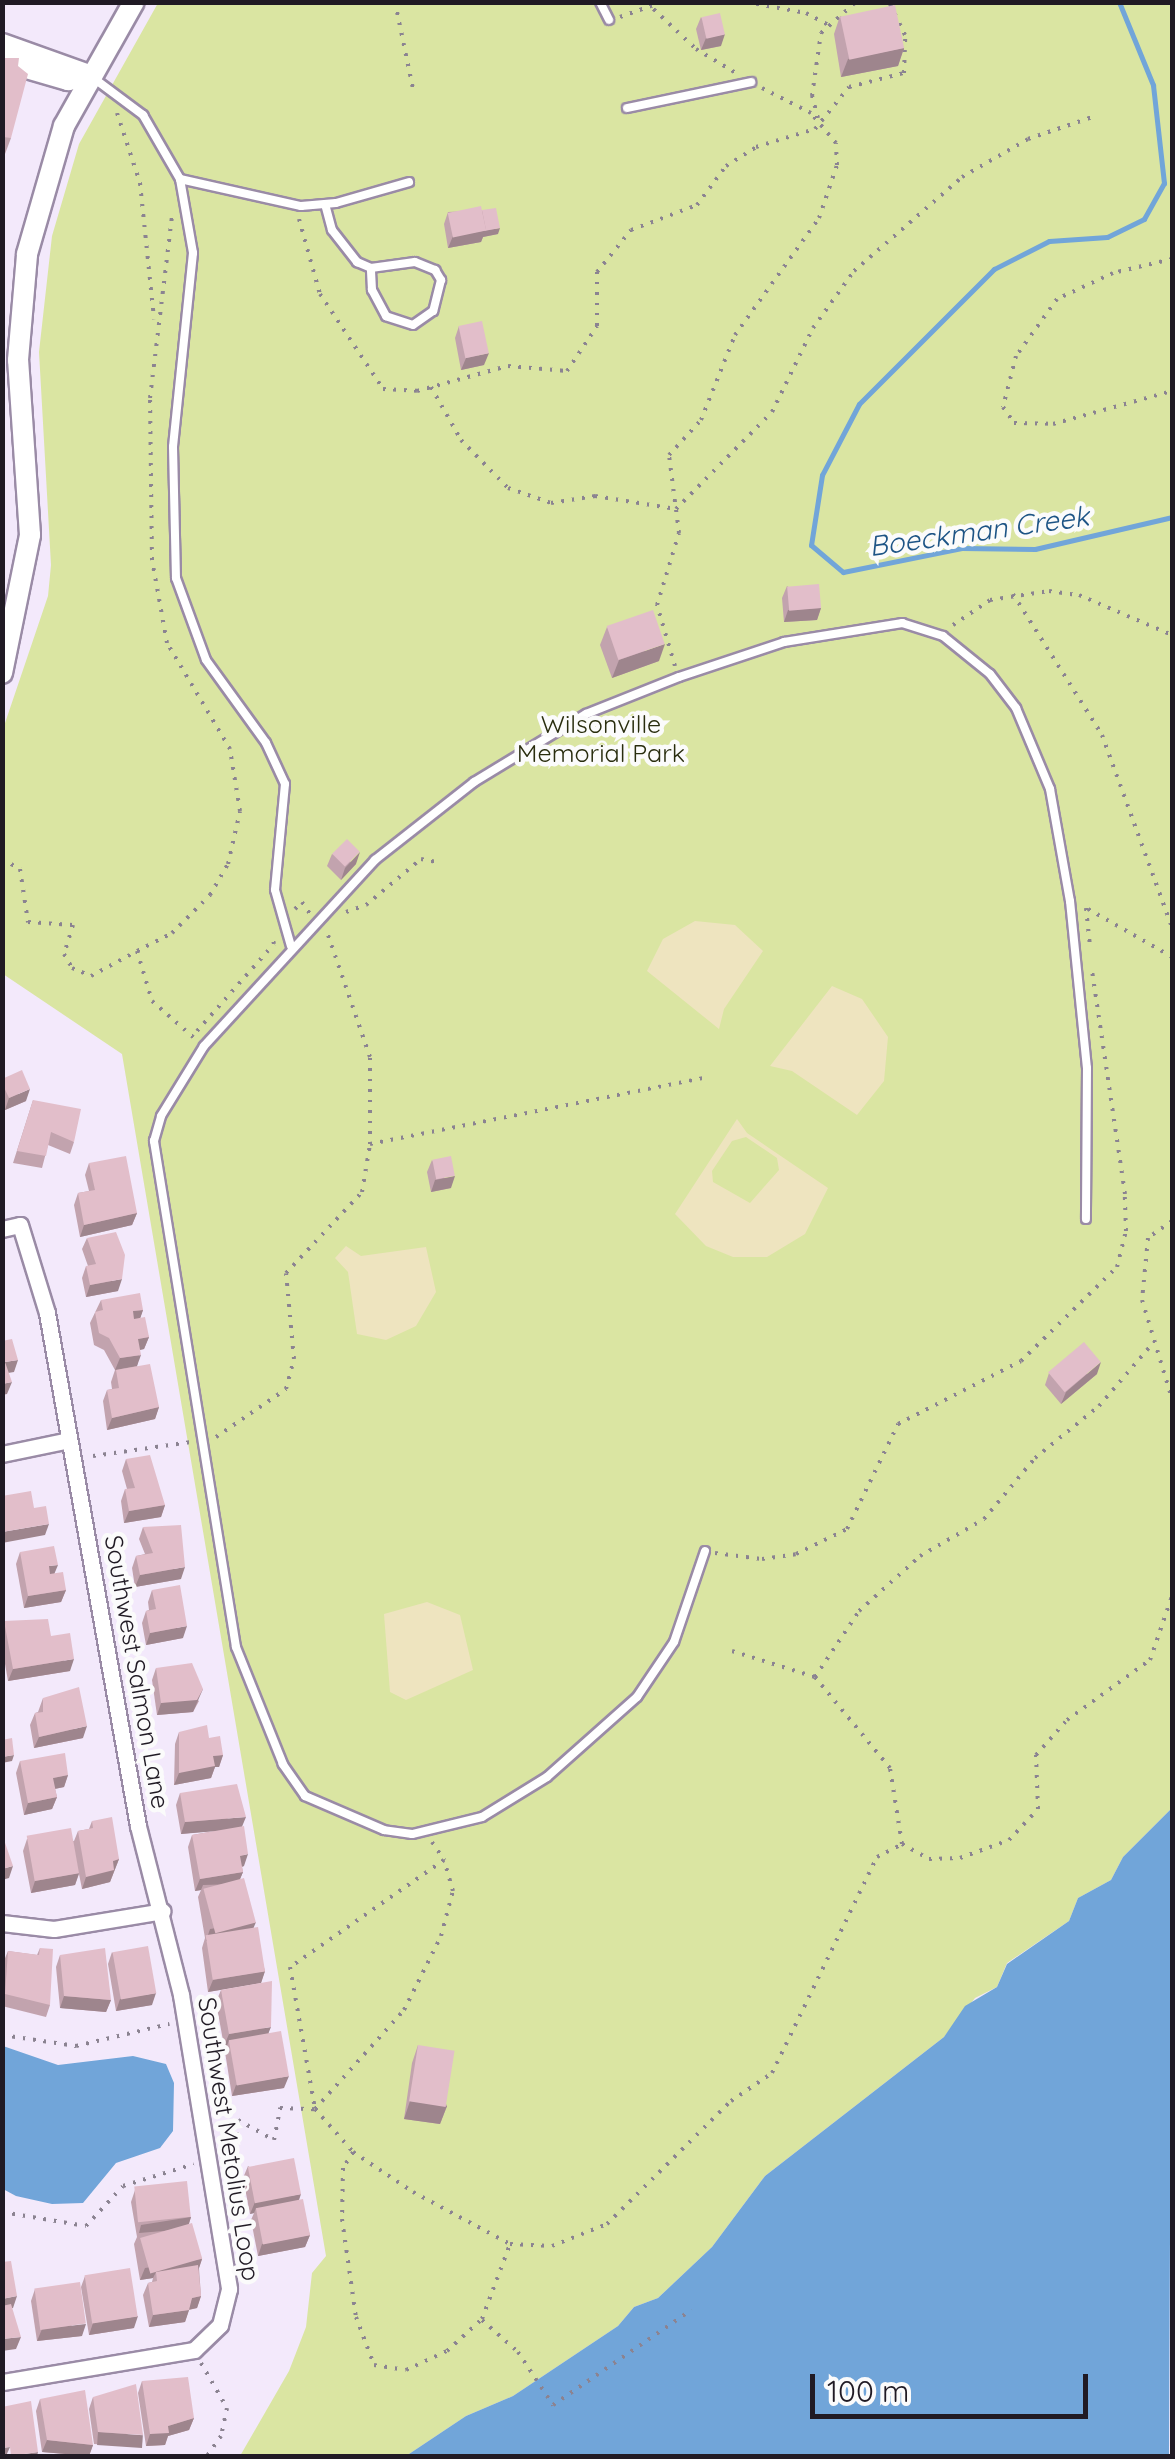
<!DOCTYPE html>
<html>
<head>
<meta charset="utf-8">
<style>
	body { margin:0 }
	#map { position:relative; width:1175px; height:2459px; overflow:hidden; background:#f3e9fb; font-family:Quicksand,sans-serif }
	div>[style] { position:absolute }
	[style*='--x'] { left:calc(var(--x)*1px); top:calc(var(--y)*1px); width:calc(var(--w)*1px); rotate:calc(var(--a)*1deg) }
	.green>* { inset:0; background:#dae5a2 }
	.sand>* { inset:0; background:#eee4bf }
	.water>* { inset:0; background:#71a5d9 }
	.stream>* { height:5px; margin:-2.5px; padding:0 2.5px; transform-origin:2.5px; border-radius:2.5px; background:#71a5d9 }
	.path>* { height:4px; margin-top:-2px; transform-origin:0; background:repeating-linear-gradient(90deg,#8b8391 0 2.5px,transparent 0 10.5px) }
	.roads { filter:drop-shadow(2px 0 #9a8ba6) drop-shadow(-2px 0 #9a8ba6) drop-shadow(0 2px #9a8ba6) drop-shadow(0 -2px #9a8ba6) }
	.service>* { height:8px; margin:-4px; padding:0 4px; transform-origin:4px; border-radius:4px; background:#fff }
	.minor>* { height:15px; margin:-7.5px; padding:0 7.5px; transform-origin:7.5px; border-radius:7.5px; background:#fff }
	.tertiary>* { height:20px; margin:-10px; padding:0 10px; transform-origin:10px; border-radius:10px; background:#fff }
	.wall>* { inset:0; background:#c2a3ae }
	.shaded-wall>* { inset:0; background:#9e858d; transform-origin:0 0 }
	.building>* { inset:0; background:#e2beca; transform-origin:0 0 }
	span { translate:-50% -50%; white-space:nowrap; text-align:center; line-height:1.15; -webkit-text-stroke:9px #fbfbfb; paint-order:stroke }
	.park-label { font-size:25px; color:#292d0e }
	.street-label { font-size:25px; color:#201a24 }
	.water-label { font-size:28px; color:#1d5485; font-style:italic }
	.frame { position:absolute; inset:0; border:5px solid #201a24; pointer-events:none }
	.scale { position:absolute; left:810px; top:2374px; width:278px; height:45px; box-sizing:border-box; border:5px solid #201a24; border-top:0; padding-left:12px; font-size:30px; line-height:35px; white-space:nowrap; color:#201a24; -webkit-text-stroke:8px #fbfbfb; paint-order:stroke }
</style>
</head>
<body>
<div id="map">
	<div class="green">
		<div style="clip-path:polygon(158px 3px,1172px 3px,1172px 1808px,1123px 1857px,1111px 1880px,1078px 1898px,1069px 1921px,1007px 1963px,997px 1987px,975px 1998px,944px 2037px,765px 2176px,712px 2247px,658px 2298px,634px 2307px,618px 2326px,513px 2396px,466px 2416px,406px 2456px,240px 2456px,289px 2371px,306px 2327px,312px 2273px,326px 2256px,122px 1054px,3px 974px,3px 729px,48px 596px,51px 565px,39px 352px,52px 236px,79px 144px)"></div>
	</div>
	<div class="sand">
		<div style="clip-path:polygon(695px 921px,735px 925px,763px 951px,724px 1009px,719px 1029px,647px 971px,663px 939px)"></div>
		<div style="clip-path:polygon(832px 986px,862px 999px,888px 1037px,884px 1081px,857px 1115px,792px 1071px,770px 1066px)"></div>
		<div style="clip-path:polygon(evenodd,737px 1119px,747px 1133px,828px 1188px,805px 1234px,767px 1257px,733px 1257px,706px 1246px,675px 1214px,737px 1119px,746px 1137px,777px 1158px,779px 1170px,750px 1203px,713px 1182px,712px 1171px,732px 1141px,746px 1137px)"></div>
		<div style="clip-path:polygon(346px 1246px,361px 1256px,426px 1247px,436px 1292px,416px 1326px,386px 1340px,357px 1334px,348px 1272px,335px 1258px)"></div>
		<div style="clip-path:polygon(427px 1602px,460px 1615px,473px 1670px,406px 1700px,390px 1692px,384px 1614px)"></div>
	</div>
	<div class="water">
		<div style="clip-path:polygon(1172px 1808px,1169px 2456px,406px 2456px,466px 2416px,513px 2396px,618px 2326px,634px 2307px,658px 2298px,712px 2247px,765px 2176px,944px 2037px,965px 2006px,997px 1987px,1007px 1964px,1069px 1921px,1078px 1898px,1111px 1880px,1123px 1857px)"></div>
		<div style="clip-path:polygon(3px 2046px,58px 2065px,133px 2056px,166px 2064px,174px 2083px,173px 2131px,160px 2148px,116px 2163px,83px 2203px,52px 2204px,16px 2196px,3px 2189px)"></div>
	</div>
	<div class="stream">
		<div style="--x:1119;--y:2;--w:90;--a:67.7"></div>
		<div style="--x:1153;--y:85;--w:99;--a:83.6"></div>
		<div style="--x:1164;--y:183;--w:41;--a:119.1"></div>
		<div style="--x:1144;--y:219;--w:41;--a:154.1"></div>
		<div style="--x:1107;--y:237;--w:58;--a:176.1"></div>
		<div style="--x:1049;--y:241;--w:62;--a:153"></div>
		<div style="--x:994;--y:269;--w:191;--a:135"></div>
		<div style="--x:859;--y:404;--w:80;--a:117.5"></div>
		<div style="--x:822;--y:475;--w:71;--a:98.9"></div>
		<div style="--x:811;--y:545;--w:42;--a:40.2"></div>
		<div style="--x:843;--y:572;--w:121;--a:-11.4"></div>
		<div style="--x:962;--y:548;--w:73;--a:0.8"></div>
		<div style="--x:1035;--y:549;--w:141;--a:-13.1"></div>
	</div>
	<div class="path">
		<div style="--x:395;--y:2;--w:89;--a:78.3"></div>
		<div style="--x:646;--y:2;--w:69;--a:43.2"></div>
		<div style="--x:696;--y:49;--w:47;--a:31"></div>
		<div style="--x:746;--y:2;--w:61;--a:10.4"></div>
		<div style="--x:806;--y:13;--w:26;--a:28"></div>
		<div style="--x:620;--y:17;--w:45;--a:-19.7"></div>
		<div style="--x:117;--y:113;--w:74;--a:71.8"></div>
		<div style="--x:140;--y:183;--w:137;--a:84.1"></div>
		<div style="--x:818;--y:118;--w:23;--a:-105"></div>
		<div style="--x:812;--y:96;--w:64;--a:-81.9"></div>
		<div style="--x:821;--y:33;--w:47;--a:-41.5"></div>
		<div style="--x:299;--y:219;--w:78;--a:74.4"></div>
		<div style="--x:320;--y:294;--w:114;--a:56.4"></div>
		<div style="--x:383;--y:389;--w:34;--a:3"></div>
		<div style="--x:417;--y:391;--w:94;--a:-15.4"></div>
		<div style="--x:508;--y:366;--w:59;--a:4.8"></div>
		<div style="--x:567;--y:371;--w:54;--a:-56.3"></div>
		<div style="--x:597;--y:326;--w:54;--a:-90"></div>
		<div style="--x:597;--y:272;--w:54;--a:-51"></div>
		<div style="--x:631;--y:230;--w:71;--a:-20.7"></div>
		<div style="--x:697;--y:205;--w:49;--a:-53.4"></div>
		<div style="--x:726;--y:166;--w:36;--a:-32"></div>
		<div style="--x:756;--y:147;--w:62;--a:-17"></div>
		<div style="--x:815;--y:129;--w:54;--a:-51"></div>
		<div style="--x:849;--y:87;--w:57;--a:-14.3"></div>
		<div style="--x:904;--y:73;--w:38;--a:-88"></div>
		<div style="--x:905;--y:35;--w:37;--a:-116"></div>
		<div style="--x:1172;--y:259;--w:61;--a:166.7"></div>
		<div style="--x:1113;--y:273;--w:62;--a:155.1"></div>
		<div style="--x:1057;--y:299;--w:70;--a:125.7"></div>
		<div style="--x:1016;--y:356;--w:53;--a:104.3"></div>
		<div style="--x:1003;--y:407;--w:19;--a:55"></div>
		<div style="--x:1014;--y:423;--w:39;--a:1"></div>
		<div style="--x:1053;--y:424;--w:123;--a:-15.5"></div>
		<div style="--x:431;--y:387;--w:61;--a:60.5"></div>
		<div style="--x:461;--y:440;--w:67;--a:45.6"></div>
		<div style="--x:508;--y:488;--w:46;--a:19.2"></div>
		<div style="--x:551;--y:503;--w:45;--a:-9"></div>
		<div style="--x:595;--y:496;--w:82;--a:9.1"></div>
		<div style="--x:676;--y:509;--w:136;--a:-45.3"></div>
		<div style="--x:772;--y:412;--w:93;--a:-64"></div>
		<div style="--x:813;--y:328;--w:70;--a:-54.3"></div>
		<div style="--x:854;--y:271;--w:143;--a:-41"></div>
		<div style="--x:962;--y:177;--w:76;--a:-29.9"></div>
		<div style="--x:1028;--y:139;--w:71;--a:-18.9"></div>
		<div style="--x:1013;--y:594;--w:167;--a:57.7"></div>
		<div style="--x:1102;--y:735;--w:204;--a:70"></div>
		<div style="--x:953;--y:625;--w:45;--a:-34"></div>
		<div style="--x:990;--y:600;--w:60;--a:-8.7"></div>
		<div style="--x:1049;--y:591;--w:30;--a:8"></div>
		<div style="--x:1079;--y:595;--w:101;--a:23.3"></div>
		<div style="--x:675;--y:666;--w:64;--a:-106.4"></div>
		<div style="--x:657;--y:605;--w:75;--a:-73"></div>
		<div style="--x:679;--y:533;--w:79;--a:-97.3"></div>
		<div style="--x:669;--y:455;--w:47;--a:-47.6"></div>
		<div style="--x:701;--y:420;--w:92;--a:-68.2"></div>
		<div style="--x:735;--y:335;--w:144;--a:-54.3"></div>
		<div style="--x:819;--y:218;--w:56;--a:-71.2"></div>
		<div style="--x:837;--y:165;--w:22;--a:-93"></div>
		<div style="--x:836;--y:143;--w:39;--a:-130"></div>
		<div style="--x:811;--y:113;--w:55;--a:-153"></div>
		<div style="--x:2;--y:859;--w:21;--a:29"></div>
		<div style="--x:20;--y:869;--w:54;--a:81.4"></div>
		<div style="--x:28;--y:922;--w:45;--a:3.8"></div>
		<div style="--x:73;--y:925;--w:30;--a:107"></div>
		<div style="--x:64;--y:954;--w:16;--a:60"></div>
		<div style="--x:72;--y:968;--w:21;--a:23"></div>
		<div style="--x:91;--y:976;--w:52;--a:-28.5"></div>
		<div style="--x:137;--y:951;--w:52;--a:73.3"></div>
		<div style="--x:152;--y:1001;--w:55;--a:41.3"></div>
		<div style="--x:1086;--y:908;--w:38;--a:84"></div>
		<div style="--x:295;--y:909;--w:10;--a:-45"></div>
		<div style="--x:302;--y:902;--w:14;--a:56"></div>
		<div style="--x:1088;--y:909;--w:97;--a:29.7"></div>
		<div style="--x:346;--y:912;--w:21;--a:-19"></div>
		<div style="--x:366;--y:905;--w:72;--a:-39.9"></div>
		<div style="--x:421;--y:859;--w:16;--a:11"></div>
		<div style="--x:137;--y:951;--w:39;--a:-27"></div>
		<div style="--x:172;--y:933;--w:54;--a:-45"></div>
		<div style="--x:210;--y:895;--w:36;--a:-60"></div>
		<div style="--x:228;--y:864;--w:54;--a:-77.2"></div>
		<div style="--x:240;--y:811;--w:63;--a:-99.2"></div>
		<div style="--x:230;--y:749;--w:123;--a:-120.7"></div>
		<div style="--x:167;--y:643;--w:84;--a:-100.2"></div>
		<div style="--x:152;--y:560;--w:162;--a:-90.7"></div>
		<div style="--x:150;--y:398;--w:184;--a:-83.1"></div>
		<div style="--x:197;--y:1031;--w:116;--a:-48.5"></div>
		<div style="--x:274;--y:944;--w:9;--a:-103"></div>
		<div style="--x:370;--y:1144;--w:339;--a:-11.2"></div>
		<div style="--x:1172;--y:1221;--w:29;--a:145"></div>
		<div style="--x:1148;--y:1238;--w:62;--a:95.5"></div>
		<div style="--x:1142;--y:1300;--w:103;--a:73.1"></div>
		<div style="--x:216;--y:1437;--w:85;--a:-34.4"></div>
		<div style="--x:286;--y:1389;--w:31;--a:-75"></div>
		<div style="--x:294;--y:1359;--w:86;--a:-95.3"></div>
		<div style="--x:286;--y:1273;--w:111;--a:-46.8"></div>
		<div style="--x:362;--y:1192;--w:49;--a:-80.5"></div>
		<div style="--x:370;--y:1144;--w:87;--a:-90"></div>
		<div style="--x:370;--y:1057;--w:132;--a:-109"></div>
		<div style="--x:93;--y:1456;--w:99;--a:-8.1"></div>
		<div style="--x:715;--y:1553;--w:47;--a:7.3"></div>
		<div style="--x:762;--y:1559;--w:34;--a:-8"></div>
		<div style="--x:796;--y:1554;--w:57;--a:-26.1"></div>
		<div style="--x:847;--y:1529;--w:117;--a:-64.1"></div>
		<div style="--x:898;--y:1424;--w:138;--a:-27.1"></div>
		<div style="--x:1021;--y:1361;--w:134;--a:-44.4"></div>
		<div style="--x:1117;--y:1267;--w:37;--a:-76"></div>
		<div style="--x:1126;--y:1231;--w:37;--a:-92"></div>
		<div style="--x:1125;--y:1194;--w:226;--a:-98.4"></div>
		<div style="--x:732;--y:1651;--w:87;--a:17.4"></div>
		<div style="--x:432;--y:1842;--w:22;--a:56"></div>
		<div style="--x:444;--y:1860;--w:188;--a:145.2"></div>
		<div style="--x:290;--y:1967;--w:144;--a:80"></div>
		<div style="--x:315;--y:2109;--w:57;--a:48.5"></div>
		<div style="--x:353;--y:2152;--w:72;--a:33.7"></div>
		<div style="--x:413;--y:2192;--w:110;--a:28.2"></div>
		<div style="--x:510;--y:2244;--w:42;--a:2.7"></div>
		<div style="--x:552;--y:2246;--w:59;--a:-21.8"></div>
		<div style="--x:607;--y:2224;--w:175;--a:-44.8"></div>
		<div style="--x:731;--y:2101;--w:50;--a:-34.3"></div>
		<div style="--x:772;--y:2073;--w:240;--a:-64.1"></div>
		<div style="--x:877;--y:1857;--w:28;--a:-27"></div>
		<div style="--x:902;--y:1844;--w:31;--a:29"></div>
		<div style="--x:929;--y:1859;--w:31;--a:-2"></div>
		<div style="--x:960;--y:1858;--w:52;--a:-20.2"></div>
		<div style="--x:1009;--y:1840;--w:42;--a:-46.9"></div>
		<div style="--x:1038;--y:1809;--w:54;--a:-92.1"></div>
		<div style="--x:1036;--y:1755;--w:47;--a:-48.5"></div>
		<div style="--x:1067;--y:1720;--w:102;--a:-35.9"></div>
		<div style="--x:1150;--y:1660;--w:68;--a:-71"></div>
		<div style="--x:902;--y:1844;--w:77;--a:-99"></div>
		<div style="--x:890;--y:1768;--w:118;--a:-129.5"></div>
		<div style="--x:815;--y:1677;--w:79;--a:-56.3"></div>
		<div style="--x:859;--y:1611;--w:82;--a:-42"></div>
		<div style="--x:920;--y:1556;--w:74;--a:-30"></div>
		<div style="--x:984;--y:1519;--w:80;--a:-50.1"></div>
		<div style="--x:1035;--y:1458;--w:82;--a:-39.1"></div>
		<div style="--x:1099;--y:1406;--w:83;--a:-49.4"></div>
		<div style="--x:2;--y:2035;--w:75;--a:8.5"></div>
		<div style="--x:76;--y:2046;--w:96;--a:-13.3"></div>
		<div style="--x:353;--y:2152;--w:19;--a:122"></div>
		<div style="--x:343;--y:2168;--w:51;--a:91.1"></div>
		<div style="--x:342;--y:2219;--w:99;--a:81.9"></div>
		<div style="--x:356;--y:2317;--w:51;--a:69.4"></div>
		<div style="--x:374;--y:2365;--w:32;--a:9"></div>
		<div style="--x:406;--y:2370;--w:45;--a:-24.9"></div>
		<div style="--x:447;--y:2351;--w:47;--a:-42.4"></div>
		<div style="--x:482;--y:2319;--w:80;--a:-69.5"></div>
		<div style="--x:225;--y:2158;--w:9;--a:-18"></div>
		<div style="--x:234;--y:2155;--w:35;--a:-83"></div>
		<div style="--x:238;--y:2120;--w:41;--a:29.1"></div>
		<div style="--x:274;--y:2140;--w:33;--a:-79"></div>
		<div style="--x:280;--y:2108;--w:35;--a:2"></div>
		<div style="--x:315;--y:2109;--w:133;--a:-48"></div>
		<div style="--x:404;--y:2010;--w:83;--a:-63.4"></div>
		<div style="--x:441;--y:1936;--w:47;--a:-75.1"></div>
		<div style="--x:453;--y:1891;--w:32;--a:-106"></div>
		<div style="--x:2;--y:2212;--w:85;--a:9.5"></div>
		<div style="--x:86;--y:2226;--w:54;--a:-47.2"></div>
		<div style="--x:123;--y:2186;--w:74;--a:-17.2"></div>
		<div style="--x:482;--y:2320;--w:48;--a:41.6"></div>
		<div style="--x:518;--y:2352;--w:64;--a:56.6"></div>
		<div style="--x:553;--y:2405;--w:168;--a:-34.5"></div>
		<div style="--x:201;--y:2363;--w:52;--a:60"></div>
		<div style="--x:227;--y:2408;--w:29;--a:102"></div>
		<div style="--x:221;--y:2436;--w:24;--a:125"></div>
	</div>
	<div class="roads">
		<div class="service">
			<div style="--x:600;--y:2;--w:20;--a:63"></div>
			<div style="--x:92;--y:77;--w:64;--a:36.7"></div>
			<div style="--x:143;--y:115;--w:74;--a:60"></div>
			<div style="--x:180;--y:179;--w:75;--a:80"></div>
			<div style="--x:193;--y:253;--w:195;--a:95.9"></div>
			<div style="--x:173;--y:447;--w:131;--a:88.7"></div>
			<div style="--x:176;--y:578;--w:87;--a:69.9"></div>
			<div style="--x:206;--y:660;--w:102;--a:54.1"></div>
			<div style="--x:266;--y:743;--w:45;--a:65.1"></div>
			<div style="--x:285;--y:784;--w:106;--a:95.4"></div>
			<div style="--x:275;--y:890;--w:58;--a:74.1"></div>
			<div style="--x:627;--y:108;--w:127;--a:-11.8"></div>
			<div style="--x:180;--y:179;--w:124;--a:12.6"></div>
			<div style="--x:301;--y:206;--w:35;--a:-5"></div>
			<div style="--x:336;--y:203;--w:76;--a:-16"></div>
			<div style="--x:325;--y:204;--w:27;--a:75"></div>
			<div style="--x:332;--y:230;--w:41;--a:52"></div>
			<div style="--x:357;--y:262;--w:15;--a:23"></div>
			<div style="--x:371;--y:268;--w:44;--a:-7.8"></div>
			<div style="--x:415;--y:262;--w:22;--a:22"></div>
			<div style="--x:435;--y:270;--w:12;--a:59"></div>
			<div style="--x:441;--y:280;--w:32;--a:104"></div>
			<div style="--x:433;--y:311;--w:24;--a:145"></div>
			<div style="--x:413;--y:325;--w:28;--a:-162"></div>
			<div style="--x:386;--y:316;--w:30;--a:-118"></div>
			<div style="--x:372;--y:290;--w:22;--a:-93"></div>
			<div style="--x:705;--y:1551;--w:96;--a:108.8"></div>
			<div style="--x:674;--y:1642;--w:66;--a:123.9"></div>
			<div style="--x:637;--y:1697;--w:120;--a:138.4"></div>
			<div style="--x:547;--y:1777;--w:76;--a:148.4"></div>
			<div style="--x:482;--y:1817;--w:72;--a:166.3"></div>
			<div style="--x:412;--y:1834;--w:28;--a:-172"></div>
			<div style="--x:384;--y:1830;--w:86;--a:-156.7"></div>
			<div style="--x:305;--y:1796;--w:39;--a:-125"></div>
			<div style="--x:283;--y:1764;--w:126;--a:-111.9"></div>
			<div style="--x:236;--y:1647;--w:513;--a:-99.21"></div>
			<div style="--x:154;--y:1141;--w:26;--a:-74"></div>
			<div style="--x:161;--y:1116;--w:82;--a:-58.4"></div>
			<div style="--x:204;--y:1046;--w:253;--a:-47.4"></div>
			<div style="--x:375;--y:860;--w:126;--a:-38.2"></div>
			<div style="--x:474;--y:782;--w:131;--a:-31.3"></div>
			<div style="--x:586;--y:714;--w:100;--a:-21.7"></div>
			<div style="--x:679;--y:677;--w:111;--a:-18.4"></div>
			<div style="--x:784;--y:642;--w:120;--a:-9.1"></div>
			<div style="--x:902;--y:623;--w:43;--a:17.6"></div>
			<div style="--x:943;--y:636;--w:60;--a:39"></div>
			<div style="--x:990;--y:674;--w:43;--a:52.6"></div>
			<div style="--x:1016;--y:708;--w:88;--a:67.2"></div>
			<div style="--x:1050;--y:789;--w:114;--a:79.9"></div>
			<div style="--x:1070;--y:901;--w:168;--a:84.2"></div>
			<div style="--x:1087;--y:1068;--w:151;--a:90.4"></div>
		</div>
		<div class="minor">
			<div style="--x:2;--y:1229;--w:18;--a:-13"></div>
			<div style="--x:20;--y:1225;--w:92;--a:72.9"></div>
			<div style="--x:47;--y:1313;--w:521;--a:79.94"></div>
			<div style="--x:138;--y:1826;--w:174;--a:75.7"></div>
			<div style="--x:181;--y:1995;--w:298;--a:80.7"></div>
			<div style="--x:229;--y:2289;--w:37;--a:104"></div>
			<div style="--x:220;--y:2325;--w:36;--a:136"></div>
			<div style="--x:194;--y:2350;--w:195;--a:170.5"></div>
			<div style="--x:2;--y:1454;--w:68;--a:-11.8"></div>
			<div style="--x:2;--y:1923;--w:52;--a:6.6"></div>
			<div style="--x:54;--y:1929;--w:110;--a:-9.4"></div>
		</div>
		<div class="tertiary">
			<div style="--x:2;--y:44;--w:92;--a:19.6"></div>
			<div style="--x:2;--y:61;--w:69;--a:16.1"></div>
			<div style="--x:68;--y:80;--w:22;--a:-13"></div>
			<div style="--x:2;--y:673;--w:141;--a:-78.5"></div>
			<div style="--x:30;--y:535;--w:175;--a:-93.9"></div>
			<div style="--x:18;--y:360;--w:106;--a:-85.1"></div>
			<div style="--x:27;--y:254;--w:133;--a:-73.9"></div>
			<div style="--x:64;--y:126;--w:142;--a:-60.6"></div>
		</div>
	</div>
	<div class="wall">
		<div style="clip-path:polygon(840px 16px,904px 48px,898px 66px,841px 77px,834px 34px)"></div>
		<div style="clip-path:polygon(701px 17px,721px 46px,701px 50px,696px 29px)"></div>
		<div style="clip-path:polygon(2px 58px,11px 138px,2px 162px)"></div>
		<div style="clip-path:polygon(482px 210px,498px 234px,483px 237px,481px 242px,448px 248px,444px 224px,448px 212px)"></div>
		<div style="clip-path:polygon(459px 326px,484px 365px,461px 370px,455px 338px)"></div>
		<div style="clip-path:polygon(787px 586px,821px 608px,817px 620px,784px 622px,782px 598px)"></div>
		<div style="clip-path:polygon(607px 627px,659px 661px,612px 678px,600px 645px)"></div>
		<div style="clip-path:polygon(332px 854px,356px 864px,341px 880px,327px 866px)"></div>
		<div style="clip-path:polygon(2px 1079px,26px 1101px,5px 1110px,2px 1104px)"></div>
		<div style="clip-path:polygon(33px 1100px,74px 1142px,70px 1154px,48px 1145px,42px 1168px,13px 1163px)"></div>
		<div style="clip-path:polygon(432px 1160px,451px 1188px,431px 1192px,427px 1172px)"></div>
		<div style="clip-path:polygon(89px 1163px,137px 1213px,132px 1225px,80px 1237px,74px 1205px,78px 1193px,89px 1191px,85px 1175px)"></div>
		<div style="clip-path:polygon(87px 1238px,118px 1291px,86px 1297px,82px 1278px,86px 1266px,88px 1266px,82px 1249px)"></div>
		<div style="clip-path:polygon(101px 1300px,143px 1310px,140px 1318px,149px 1337px,144px 1349px,140px 1350px,137px 1366px,159px 1407px,155px 1419px,107px 1430px,103px 1401px,107px 1390px,112px 1389px,111px 1382px,115px 1370px,104px 1350px,94px 1345px,90px 1323px)"></div>
		<div style="clip-path:polygon(1049px 1373px,1097px 1374px,1061px 1404px,1045px 1385px)"></div>
		<div style="clip-path:polygon(126px 1459px,165px 1505px,161px 1517px,124px 1523px,121px 1501px,125px 1489px,127px 1489px,122px 1471px)"></div>
		<div style="clip-path:polygon(143px 1527px,181px 1579px,135px 1587px,132px 1568px,136px 1556px,145px 1554px,139px 1539px)"></div>
		<div style="clip-path:polygon(20px 1552px,54px 1573px,66px 1590px,61px 1602px,24px 1608px,16px 1564px)"></div>
		<div style="clip-path:polygon(152px 1590px,183px 1638px,146px 1645px,142px 1623px,146px 1611px,149px 1610px,148px 1602px)"></div>
		<div style="clip-path:polygon(4px 1621px,51px 1636px,70px 1671px,8px 1681px,2px 1647px,2px 1626px)"></div>
		<div style="clip-path:polygon(156px 1668px,199px 1701px,193px 1712px,157px 1715px,152px 1680px)"></div>
		<div style="clip-path:polygon(43px 1698px,83px 1738px,34px 1748px,30px 1725px,35px 1713px,38px 1712px)"></div>
		<div style="clip-path:polygon(179px 1732px,209px 1738px,223px 1755px,219px 1767px,215px 1767px,211px 1778px,174px 1785px,175px 1744px)"></div>
		<div style="clip-path:polygon(20px 1761px,68px 1775px,64px 1787px,55px 1789px,57px 1797px,52px 1809px,24px 1815px,16px 1773px)"></div>
		<div style="clip-path:polygon(180px 1793px,242px 1826px,244px 1866px,242px 1867px,243px 1872px,240px 1879px,265px 1971px,261px 1983px,208px 1992px,202px 1948px,205px 1938px,198px 1897px,201px 1890px,195px 1891px,188px 1847px,192px 1835px,220px 1830px,181px 1834px,176px 1805px)"></div>
		<div style="clip-path:polygon(92px 1821px,119px 1859px,110px 1882px,82px 1889px,79px 1874px,75px 1885px,31px 1893px,23px 1851px,27px 1839px,74px 1841px,78px 1831px,89px 1829px)"></div>
		<div style="clip-path:polygon(40px 1948px,50px 2005px,46px 2017px,2px 2006px,3px 1963px,8px 1951px,37px 1955px)"></div>
		<div style="clip-path:polygon(112px 1952px,152px 2005px,116px 2011px,108px 1964px)"></div>
		<div style="clip-path:polygon(60px 1955px,111px 2000px,106px 2012px,60px 2008px,56px 1967px)"></div>
		<div style="clip-path:polygon(221px 1990px,269px 2033px,284px 2088px,232px 2096px,225px 2052px,227px 2046px,224px 2046px,216px 2002px)"></div>
		<div style="clip-path:polygon(418px 2045px,447px 2106px,440px 2124px,404px 2119px,412px 2063px)"></div>
		<div style="clip-path:polygon(248px 2166px,299px 2200px,310px 2235px,305px 2247px,258px 2256px,251px 2220px,254px 2213px,250px 2214px,243px 2178px)"></div>
		<div style="clip-path:polygon(135px 2190px,191px 2217px,189px 2224px,202px 2259px,199px 2268px,201px 2296px,197px 2308px,189px 2310px,185px 2322px,149px 2327px,143px 2295px,148px 2283px,152px 2282px,153px 2278px,140px 2280px,134px 2244px,137px 2237px,131px 2202px)"></div>
		<div style="clip-path:polygon(85px 2276px,134px 2328px,89px 2335px,81px 2287px)"></div>
		<div style="clip-path:polygon(35px 2289px,82px 2336px,37px 2341px,31px 2301px)"></div>
		<div style="clip-path:polygon(142px 2381px,194px 2418px,189px 2430px,168px 2436px,165px 2445px,146px 2446px,138px 2393px)"></div>
		<div style="clip-path:polygon(93px 2397px,139px 2447px,94px 2444px,89px 2409px)"></div>
		<div style="clip-path:polygon(40px 2399px,93px 2445px,89px 2456px,42px 2452px,36px 2411px)"></div>
	</div>
	<div class="shaded-wall">
		<div style="clip-path:polygon(725px 34px,721px 46px,701px 50px,706px 38px)"></div>
		<div style="clip-path:polygon(904px 48px,898px 66px,841px 77px,848px 59px)"></div>
		<div style="clip-path:polygon(500px 228px,498px 234px,483px 237px,481px 242px,448px 248px,453px 236px)"></div>
		<div style="clip-path:polygon(489px 353px,484px 365px,461px 370px,466px 358px)"></div>
		<div style="clip-path:polygon(821px 608px,817px 620px,784px 622px,788px 610px)"></div>
		<div style="clip-path:polygon(665px 644px,659px 661px,612px 678px,619px 660px)"></div>
		<div style="clip-path:polygon(360px 852px,356px 864px,341px 880px,345px 868px)"></div>
		<div style="clip-path:polygon(30px 1089px,26px 1101px,5px 1110px,9px 1098px)"></div>
		<div style="clip-path:polygon(455px 1176px,451px 1188px,431px 1192px,435px 1180px)"></div>
		<div style="clip-path:polygon(137px 1213px,132px 1225px,80px 1237px,84px 1225px)"></div>
		<div style="clip-path:polygon(122px 1279px,118px 1291px,86px 1297px,90px 1285px)"></div>
		<div style="clip-path:polygon(143px 1310px,139px 1322px,129px 1323px,133px 1311px)"></div>
		<div style="clip-path:polygon(149px 1337px,144px 1349px,134px 1351px,138px 1339px)"></div>
		<div style="clip-path:polygon(141px 1355px,137px 1366px,115px 1370px,120px 1358px)"></div>
		<div style="clip-path:polygon(18px 1360px,14px 1372px,2px 1374px,5px 1362px)"></div>
		<div style="clip-path:polygon(1101px 1362px,1097px 1374px,1061px 1404px,1066px 1392px)"></div>
		<div style="clip-path:polygon(12px 1382px,7px 1394px,2px 1395px,2px 1384px)"></div>
		<div style="clip-path:polygon(159px 1407px,155px 1419px,107px 1430px,112px 1418px)"></div>
		<div style="clip-path:polygon(165px 1505px,161px 1517px,124px 1523px,129px 1511px)"></div>
		<div style="clip-path:polygon(49px 1524px,45px 1535px,2px 1543px,2px 1532px)"></div>
		<div style="clip-path:polygon(58px 1565px,53px 1577px,44px 1578px,49px 1566px)"></div>
		<div style="clip-path:polygon(185px 1567px,181px 1579px,135px 1587px,140px 1575px)"></div>
		<div style="clip-path:polygon(66px 1590px,61px 1602px,24px 1608px,28px 1596px)"></div>
		<div style="clip-path:polygon(187px 1626px,183px 1638px,146px 1645px,150px 1633px)"></div>
		<div style="clip-path:polygon(74px 1659px,70px 1671px,8px 1681px,13px 1669px)"></div>
		<div style="clip-path:polygon(203px 1689px,193px 1712px,157px 1715px,161px 1703px)"></div>
		<div style="clip-path:polygon(87px 1726px,83px 1738px,34px 1748px,39px 1737px)"></div>
		<div style="clip-path:polygon(14px 1755px,12px 1761px,2px 1763px,2px 1757px)"></div>
		<div style="clip-path:polygon(223px 1755px,219px 1767px,215px 1767px,211px 1778px,174px 1785px,179px 1773px,213px 1756px)"></div>
		<div style="clip-path:polygon(68px 1775px,64px 1787px,49px 1790px,53px 1778px)"></div>
		<div style="clip-path:polygon(57px 1797px,52px 1809px,24px 1815px,28px 1803px)"></div>
		<div style="clip-path:polygon(246px 1817px,241px 1829px,181px 1834px,185px 1822px)"></div>
		<div style="clip-path:polygon(248px 1854px,244px 1866px,236px 1868px,240px 1856px)"></div>
		<div style="clip-path:polygon(119px 1859px,110px 1882px,82px 1889px,86px 1877px,113px 1861px)"></div>
		<div style="clip-path:polygon(13px 1866px,9px 1878px,2px 1880px,2px 1869px)"></div>
		<div style="clip-path:polygon(243px 1872px,238px 1884px,203px 1885px,201px 1890px,195px 1891px,200px 1879px)"></div>
		<div style="clip-path:polygon(79px 1873px,75px 1885px,31px 1893px,35px 1881px)"></div>
		<div style="clip-path:polygon(256px 1922px,251px 1934px,206px 1941px,210px 1929px)"></div>
		<div style="clip-path:polygon(265px 1971px,261px 1983px,208px 1992px,213px 1980px)"></div>
		<div style="clip-path:polygon(156px 1993px,152px 2005px,116px 2011px,120px 1999px)"></div>
		<div style="clip-path:polygon(64px 1996px,111px 2000px,106px 2012px,60px 2008px)"></div>
		<div style="clip-path:polygon(271px 2027px,266px 2039px,229px 2040px,227px 2046px,224px 2046px,229px 2034px)"></div>
		<div style="clip-path:polygon(289px 2076px,284px 2088px,232px 2096px,236px 2085px)"></div>
		<div style="clip-path:polygon(410px 2101px,447px 2106px,440px 2124px,404px 2119px)"></div>
		<div style="clip-path:polygon(301px 2194px,297px 2206px,256px 2208px,254px 2213px,250px 2214px,255px 2202px)"></div>
		<div style="clip-path:polygon(191px 2217px,187px 2229px,139px 2233px,141px 2225px)"></div>
		<div style="clip-path:polygon(310px 2235px,305px 2247px,258px 2256px,262px 2244px)"></div>
		<div style="clip-path:polygon(202px 2259px,198px 2271px,156px 2272px,153px 2278px,140px 2280px,145px 2268px)"></div>
		<div style="clip-path:polygon(17px 2296px,13px 2308px,2px 2310px,2px 2299px)"></div>
		<div style="clip-path:polygon(201px 2296px,197px 2308px,187px 2310px,192px 2298px)"></div>
		<div style="clip-path:polygon(189px 2310px,185px 2322px,149px 2327px,153px 2315px)"></div>
		<div style="clip-path:polygon(138px 2316px,134px 2328px,89px 2335px,93px 2323px)"></div>
		<div style="clip-path:polygon(86px 2324px,82px 2336px,37px 2341px,42px 2329px)"></div>
		<div style="clip-path:polygon(21px 2337px,16px 2349px,2px 2351px,2px 2339px)"></div>
		<div style="clip-path:polygon(194px 2418px,189px 2430px,168px 2436px,165px 2445px,146px 2446px,150px 2434px,168px 2426px)"></div>
		<div style="left:98px;top:2432px;width:45px;height:13px;rotate:4deg"></div>
		<div style="clip-path:polygon(47px 2440px,93px 2445px,89px 2456px,42px 2452px)"></div>
		<div style="clip-path:polygon(10px 2447px,6px 2456px,2px 2456px,2px 2448px)"></div>
		<div style="clip-path:polygon(38px 2452px,37px 2456px,11px 2456px)"></div>
	</div>
	<div class="building">
		<div style="left:895px;top:5px;width:44px;height:56px;rotate:78deg"></div>
		<div style="left:720px;top:13px;width:22px;height:19px;rotate:77deg"></div>
		<div style="clip-path:polygon(2px 58px,19px 58px,18px 66px,28px 74px,11px 138px,3px 137px,2px 140px)"></div>
		<div style="left:481px;top:206px;width:25px;height:34px;rotate:78deg"></div>
		<div style="clip-path:polygon(496px 208px,500px 228px,484px 231px,486px 230px,482px 210px)"></div>
		<div style="left:482px;top:321px;width:33px;height:24px;rotate:78deg"></div>
		<div style="left:819px;top:584px;width:24px;height:32px;rotate:85deg"></div>
		<div style="left:653px;top:610px;width:36px;height:49px;rotate:71deg"></div>
		<div style="left:347px;top:839px;width:18px;height:21px;rotate:45deg"></div>
		<div style="clip-path:polygon(22px 1070px,30px 1089px,9px 1098px,2px 1083px,2px 1079px)"></div>
		<div style="clip-path:polygon(33px 1100px,81px 1109px,74px 1142px,51px 1132px,46px 1156px,17px 1151px)"></div>
		<div style="clip-path:polygon(126px 1156px,137px 1213px,84px 1225px,78px 1193px,95px 1190px,89px 1163px)"></div>
		<div style="left:451px;top:1156px;width:20px;height:19px;rotate:79deg"></div>
		<div style="clip-path:polygon(116px 1232px,125px 1255px,122px 1279px,90px 1285px,86px 1266px,96px 1264px,87px 1238px)"></div>
		<div style="clip-path:polygon(140px 1293px,143px 1310px,133px 1311px,134px 1319px,145px 1317px,149px 1337px,138px 1339px,141px 1355px,120px 1358px,109px 1338px,99px 1333px,95px 1312px,103px 1310px,101px 1300px)"></div>
		<div style="clip-path:polygon(12px 1339px,18px 1360px,5px 1362px,12px 1382px,2px 1384px,2px 1341px)"></div>
		<div style="left:1084px;top:1342px;width:26px;height:47px;rotate:50deg"></div>
		<div style="clip-path:polygon(150px 1364px,159px 1407px,112px 1418px,107px 1390px,119px 1388px,116px 1370px)"></div>
		<div style="clip-path:polygon(150px 1455px,165px 1505px,129px 1511px,125px 1489px,135px 1488px,126px 1459px)"></div>
		<div style="clip-path:polygon(31px 1491px,34px 1508px,46px 1506px,49px 1524px,2px 1532px,2px 1496px)"></div>
		<div style="clip-path:polygon(181px 1525px,185px 1567px,140px 1575px,136px 1556px,153px 1553px,143px 1527px)"></div>
		<div style="clip-path:polygon(54px 1546px,58px 1565px,49px 1566px,50px 1574px,63px 1572px,66px 1590px,28px 1596px,20px 1552px)"></div>
		<div style="clip-path:polygon(180px 1585px,187px 1626px,150px 1633px,146px 1611px,156px 1609px,152px 1590px)"></div>
		<div style="clip-path:polygon(48px 1619px,51px 1636px,70px 1633px,74px 1659px,13px 1669px,4px 1621px)"></div>
		<div style="clip-path:polygon(192px 1663px,203px 1689px,197px 1700px,161px 1703px,156px 1668px)"></div>
		<div style="clip-path:polygon(79px 1687px,87px 1726px,39px 1737px,35px 1713px,43px 1712px,43px 1698px)"></div>
		<div style="clip-path:polygon(207px 1725px,209px 1738px,220px 1736px,223px 1755px,213px 1756px,215px 1766px,179px 1773px,179px 1732px)"></div>
		<div style="clip-path:polygon(12px 1738px,14px 1755px,2px 1757px,2px 1740px)"></div>
		<div style="clip-path:polygon(65px 1753px,68px 1775px,53px 1778px,57px 1797px,28px 1803px,20px 1761px)"></div>
		<div style="clip-path:polygon(237px 1784px,246px 1817px,185px 1822px,180px 1793px)"></div>
		<div style="clip-path:polygon(112px 1817px,119px 1859px,113px 1861px,114px 1870px,86px 1877px,78px 1831px,93px 1828px,92px 1821px)"></div>
		<div style="clip-path:polygon(244px 1826px,248px 1854px,240px 1856px,243px 1872px,200px 1879px,192px 1835px)"></div>
		<div style="left:71px;top:1828px;width:46px;height:45px;rotate:80deg"></div>
		<div style="clip-path:polygon(2px 1834px,13px 1866px,2px 1869px)"></div>
		<div style="left:244px;top:1878px;width:46px;height:42px;rotate:75deg"></div>
		<div style="left:258px;top:1927px;width:45px;height:53px;rotate:81deg"></div>
		<div style="left:148px;top:1946px;width:48px;height:36px;rotate:80deg"></div>
		<div style="clip-path:polygon(40px 1948px,53px 1949px,50px 2005px,5px 1994px,8px 1951px,39px 1955px)"></div>
		<div style="clip-path:polygon(105px 1948px,111px 2000px,64px 1996px,60px 1955px)"></div>
		<div style="clip-path:polygon(272px 1981px,271px 2027px,229px 2034px,221px 1990px)"></div>
		<div style="left:281px;top:2031px;width:46px;height:53px;rotate:80deg"></div>
		<div style="left:418px;top:2045px;width:37px;height:57px;rotate:9deg"></div>
		<div style="left:294px;top:2158px;width:37px;height:47px;rotate:79deg"></div>
		<div style="left:187px;top:2181px;width:36px;height:53px;rotate:84deg"></div>
		<div style="left:303px;top:2199px;width:37px;height:48px;rotate:79deg"></div>
		<div style="left:192px;top:2223px;width:37px;height:54px;rotate:74deg"></div>
		<div style="clip-path:polygon(11px 2261px,17px 2296px,2px 2299px,2px 2262px)"></div>
		<div style="clip-path:polygon(198px 2265px,201px 2296px,192px 2298px,189px 2310px,153px 2315px,148px 2283px,157px 2281px,156px 2272px)"></div>
		<div style="left:130px;top:2268px;width:49px;height:46px;rotate:81deg"></div>
		<div style="left:80px;top:2282px;width:42px;height:46px;rotate:82deg"></div>
		<div style="clip-path:polygon(11px 2304px,21px 2337px,2px 2339px,2px 2306px)"></div>
		<div style="clip-path:polygon(188px 2377px,194px 2418px,168px 2426px,169px 2433px,150px 2434px,142px 2381px)"></div>
		<div style="clip-path:polygon(136px 2384px,143px 2435px,98px 2432px,93px 2397px)"></div>
		<div style="clip-path:polygon(85px 2390px,93px 2445px,47px 2440px,40px 2399px)"></div>
		<div style="clip-path:polygon(31px 2401px,38px 2452px,11px 2456px,10px 2447px,2px 2448px,2px 2407px)"></div>
	</div>
	<div class="park-label">
		<span style="left:601px;top:739px">Wilsonville<br>Memorial Park</span>
	</div>
	<div class="street-label">
		<span style="left:137px;top:1672px;rotate:80deg">Southwest Salmon Lane</span>
		<span style="left:229px;top:2139px;rotate:81deg">Southwest Metolius Loop</span>
	</div>
	<div class="water-label">
		<span style="left:979px;top:531px;rotate:-8deg">Boeckman Creek</span>
	</div>
	<div class="frame"></div>
	<div class="scale">100 m</div>
</div>
</body>
</html>
